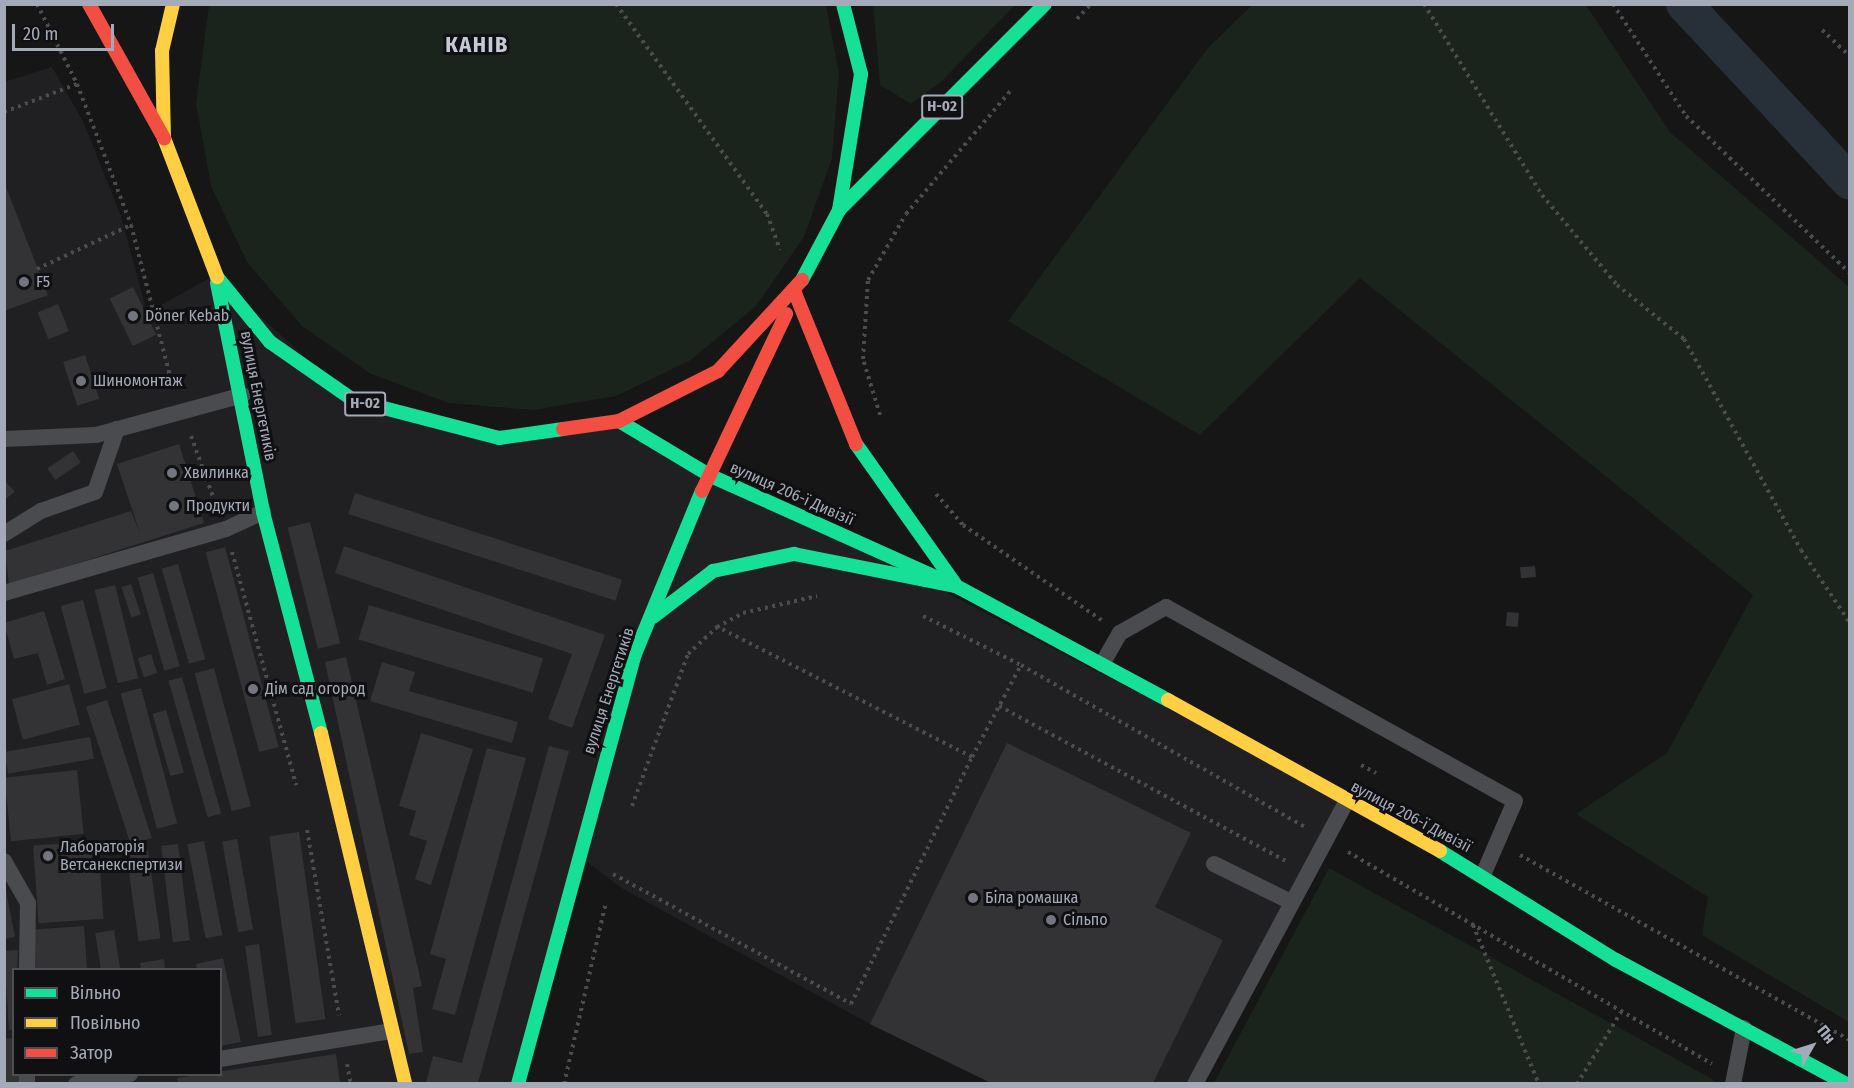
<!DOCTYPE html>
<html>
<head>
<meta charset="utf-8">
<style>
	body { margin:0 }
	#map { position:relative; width:1854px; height:1088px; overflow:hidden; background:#161616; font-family:"Fira Sans Condensed",sans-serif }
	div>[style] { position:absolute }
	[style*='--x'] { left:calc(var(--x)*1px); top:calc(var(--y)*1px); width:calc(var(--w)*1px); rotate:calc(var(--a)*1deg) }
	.built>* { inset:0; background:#201f22 }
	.green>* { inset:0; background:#1b231d }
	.canal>* { height:36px; margin:-18px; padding:0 18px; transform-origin:18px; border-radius:18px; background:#273039 }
	.building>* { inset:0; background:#333335; transform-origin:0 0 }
	.path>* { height:4px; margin-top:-2px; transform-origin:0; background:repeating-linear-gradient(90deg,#4b4c50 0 3px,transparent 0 7.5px) }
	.lane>* { height:16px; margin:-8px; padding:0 8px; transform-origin:8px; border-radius:8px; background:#494b4f }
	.fast>* { height:14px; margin:-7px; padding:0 7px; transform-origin:7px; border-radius:7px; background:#16e098 }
	.slow>* { height:14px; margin:-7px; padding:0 7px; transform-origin:7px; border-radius:7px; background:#ffcf43 }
	.jam>* { height:14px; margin:-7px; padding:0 7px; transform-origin:7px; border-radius:7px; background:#f24e42 }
	.dots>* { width:16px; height:16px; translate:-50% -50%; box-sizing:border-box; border:3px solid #101012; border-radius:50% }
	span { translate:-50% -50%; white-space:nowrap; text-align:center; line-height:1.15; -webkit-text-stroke:6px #101012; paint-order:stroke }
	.shield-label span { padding:2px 4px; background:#101012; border:2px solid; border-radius:4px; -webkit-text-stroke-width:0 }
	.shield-label { font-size:15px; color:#a5aab8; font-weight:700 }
	.poi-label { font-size:16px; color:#a5aab8 }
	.left { translate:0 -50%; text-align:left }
	.street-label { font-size:16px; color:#a5aab8 }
	.district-label { font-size:22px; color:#c6c9d4; font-weight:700; letter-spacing:1.5px }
	.frame { position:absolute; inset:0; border:6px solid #a5aab8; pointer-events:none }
	.legend { position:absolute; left:12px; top:968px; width:210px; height:108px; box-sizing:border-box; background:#101012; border:2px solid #4c4e54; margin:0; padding:8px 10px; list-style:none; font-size:18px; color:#a5aab8 }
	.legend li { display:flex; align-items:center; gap:12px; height:30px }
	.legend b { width:30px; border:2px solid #4c4e54 }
	.north { position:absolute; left:1782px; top:1016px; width:60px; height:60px; -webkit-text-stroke:4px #101012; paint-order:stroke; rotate:51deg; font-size:16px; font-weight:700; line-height:24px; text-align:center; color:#a5aab8 }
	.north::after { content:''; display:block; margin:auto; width:21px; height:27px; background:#a5aab8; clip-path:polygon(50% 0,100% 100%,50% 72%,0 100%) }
	.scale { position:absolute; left:12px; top:24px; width:102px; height:27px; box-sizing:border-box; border:3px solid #a5aab8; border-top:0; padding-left:8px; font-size:18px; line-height:21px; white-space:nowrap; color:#a5aab8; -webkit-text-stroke:4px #101012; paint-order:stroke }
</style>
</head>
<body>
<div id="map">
	<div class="built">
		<div style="clip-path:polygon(evenodd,52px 67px,83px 121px,121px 216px,147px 313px,215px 275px,353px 401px,499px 438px,619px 421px,1346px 802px,1195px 1083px,991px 1083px,870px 1024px,623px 889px,579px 856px,518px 1083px,5px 1084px,4px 82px,52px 67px,14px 970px,220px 970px,220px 1074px,14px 1074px,14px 970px)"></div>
	</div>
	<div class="green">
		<div style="clip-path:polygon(1253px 4px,1586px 5px,1669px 131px,1849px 287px,1849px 1022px,1702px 935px,1708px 897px,1576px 814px,1667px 753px,1753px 595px,1360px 278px,1200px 435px,1008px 321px,1207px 49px)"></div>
		<div style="clip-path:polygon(209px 5px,826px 5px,839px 74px,832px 158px,804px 237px,756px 306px,691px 360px,616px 396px,533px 410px,449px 403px,371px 374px,302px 326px,247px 262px,211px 186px,196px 103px)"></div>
		<div style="clip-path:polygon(873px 5px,873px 4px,1015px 5px,941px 82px,911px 104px,880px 85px)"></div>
		<div style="clip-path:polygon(1329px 868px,1714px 1080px,1713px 1083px,1214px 1083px)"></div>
	</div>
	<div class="canal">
		<div style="--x:1684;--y:4;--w:243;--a:47"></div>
	</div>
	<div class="building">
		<div style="clip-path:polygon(4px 182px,48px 295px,4px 311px)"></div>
		<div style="left:133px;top:287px;width:53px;height:26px;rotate:64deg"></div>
		<div style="left:58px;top:304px;width:29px;height:22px;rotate:68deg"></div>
		<div style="left:85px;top:355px;width:46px;height:23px;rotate:72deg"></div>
		<div style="clip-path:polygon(179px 444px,204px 523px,9px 585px,5px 551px,131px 511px,140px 533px,117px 464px)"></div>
		<div style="left:73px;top:451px;width:14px;height:31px;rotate:56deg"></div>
		<div style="clip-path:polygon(4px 480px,15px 492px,4px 500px)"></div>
		<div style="left:355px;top:493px;width:281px;height:22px;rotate:18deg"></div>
		<div style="left:310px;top:522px;width:125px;height:23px;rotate:76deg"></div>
		<div style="clip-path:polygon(344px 546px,605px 635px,572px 728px,548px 719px,572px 654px,335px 573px)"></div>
		<div style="left:225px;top:547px;width:207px;height:20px;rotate:75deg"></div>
		<div style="left:178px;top:564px;width:99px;height:17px;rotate:74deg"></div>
		<div style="left:1535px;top:566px;width:11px;height:15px;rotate:85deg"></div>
		<div style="left:153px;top:573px;width:97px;height:16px;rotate:74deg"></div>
		<div style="left:131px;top:584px;width:32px;height:10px;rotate:72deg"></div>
		<div style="left:115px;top:585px;width:96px;height:21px;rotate:76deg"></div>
		<div style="left:83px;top:600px;width:91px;height:23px;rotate:75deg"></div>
		<div style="left:369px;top:605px;width:182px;height:36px;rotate:17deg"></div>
		<div style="clip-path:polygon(44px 611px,65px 679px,47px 685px,38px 653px,14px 659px,4px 623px)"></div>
		<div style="left:1507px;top:612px;width:12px;height:14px;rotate:5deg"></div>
		<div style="left:151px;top:654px;width:20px;height:14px;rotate:72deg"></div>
		<div style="clip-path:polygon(346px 657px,422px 986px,413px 988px,423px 1052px,409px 1054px,325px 662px)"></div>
		<div style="clip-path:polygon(382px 662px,415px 672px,409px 691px,518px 722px,512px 743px,370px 701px)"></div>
		<div style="left:214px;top:668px;width:143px;height:20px;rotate:75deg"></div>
		<div style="left:182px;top:677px;width:142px;height:14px;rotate:74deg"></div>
		<div style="left:69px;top:684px;width:42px;height:59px;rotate:75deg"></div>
		<div style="left:141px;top:688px;width:140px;height:21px;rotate:75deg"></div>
		<div style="left:107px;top:700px;width:145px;height:22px;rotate:72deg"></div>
		<div style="left:166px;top:710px;width:65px;height:14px;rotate:74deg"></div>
		<div style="clip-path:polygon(421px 733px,473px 749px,431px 885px,415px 879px,427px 841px,409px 835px,416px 811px,399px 806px)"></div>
		<div style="left:90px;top:737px;width:22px;height:87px;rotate:80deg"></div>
		<div style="clip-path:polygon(1007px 743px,1191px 833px,1155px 907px,1223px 940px,1153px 1083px,991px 1083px,870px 1024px)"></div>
		<div style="clip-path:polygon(549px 746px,569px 751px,478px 1083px,426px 1083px,433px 1056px,462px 1063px)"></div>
		<div style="clip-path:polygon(487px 748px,526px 758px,455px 1015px,432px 1009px,446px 959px,430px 954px)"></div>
		<div style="left:77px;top:770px;width:64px;height:73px;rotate:84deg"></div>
		<div style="left:299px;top:832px;width:189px;height:30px;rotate:82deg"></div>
		<div style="left:237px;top:839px;width:92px;height:15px;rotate:80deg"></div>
		<div style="left:98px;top:841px;width:78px;height:65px;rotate:86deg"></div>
		<div style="left:204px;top:841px;width:96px;height:17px;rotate:79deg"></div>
		<div style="left:178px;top:844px;width:97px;height:17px;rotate:83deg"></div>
		<div style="left:148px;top:850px;width:89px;height:22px;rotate:82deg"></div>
		<div style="clip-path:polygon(4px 881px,15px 937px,4px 939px)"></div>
		<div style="left:84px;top:926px;width:43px;height:53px;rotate:86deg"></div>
		<div style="left:114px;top:930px;width:39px;height:19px;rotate:81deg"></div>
		<div style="left:259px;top:944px;width:92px;height:14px;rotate:82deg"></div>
		<div style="clip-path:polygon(18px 950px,14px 1030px,9px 1030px,4px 951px)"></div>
		<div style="clip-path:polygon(223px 958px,241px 1042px,220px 1046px,220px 969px,197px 969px,196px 964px)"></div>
		<div style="clip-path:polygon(164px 959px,165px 969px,141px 969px,140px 963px)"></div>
		<div style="clip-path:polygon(12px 1038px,14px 1074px,24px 1074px,26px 1083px,4px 1083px,4px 1039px)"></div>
		<div style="clip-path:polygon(336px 1054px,340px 1083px,178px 1083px,177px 1078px)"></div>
	</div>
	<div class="path">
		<div style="--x:37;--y:4;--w:89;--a:63.4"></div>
		<div style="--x:77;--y:84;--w:151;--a:69"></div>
		<div style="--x:131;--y:225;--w:167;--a:75.5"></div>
		<div style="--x:616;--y:4;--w:259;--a:54.3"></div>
		<div style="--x:767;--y:214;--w:38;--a:70"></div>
		<div style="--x:1424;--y:4;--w:225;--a:58.3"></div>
		<div style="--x:1542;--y:195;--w:117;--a:50.2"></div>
		<div style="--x:1617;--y:285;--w:86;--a:38.9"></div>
		<div style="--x:1684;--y:339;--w:241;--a:61"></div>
		<div style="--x:1801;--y:550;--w:88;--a:56.1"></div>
		<div style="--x:1613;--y:4;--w:134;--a:56.9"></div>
		<div style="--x:1686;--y:116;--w:227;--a:43.8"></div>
		<div style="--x:1077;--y:19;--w:21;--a:-47"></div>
		<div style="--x:1822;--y:30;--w:38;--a:43"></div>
		<div style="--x:4;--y:112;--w:78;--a:-21"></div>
		<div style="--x:37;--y:269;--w:104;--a:-25.1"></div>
		<div style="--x:880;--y:415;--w:59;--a:-106.9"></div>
		<div style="--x:863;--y:359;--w:79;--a:-86.4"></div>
		<div style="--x:868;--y:280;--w:76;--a:-60.1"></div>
		<div style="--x:906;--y:214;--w:162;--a:-49.7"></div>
		<div style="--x:191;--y:436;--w:73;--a:70.1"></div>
		<div style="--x:936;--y:494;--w:41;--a:48.9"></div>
		<div style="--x:963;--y:525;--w:168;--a:34.5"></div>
		<div style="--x:232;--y:552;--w:242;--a:74.6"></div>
		<div style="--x:923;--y:616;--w:110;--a:26.6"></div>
		<div style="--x:1021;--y:665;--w:327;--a:29.7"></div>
		<div style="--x:999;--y:706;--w:326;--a:28.4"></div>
		<div style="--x:972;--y:757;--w:104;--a:-62"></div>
		<div style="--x:1361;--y:765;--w:17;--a:28"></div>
		<div style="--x:632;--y:806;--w:162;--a:-69.8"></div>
		<div style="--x:688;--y:654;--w:40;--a:-43"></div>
		<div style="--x:717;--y:627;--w:30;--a:-28"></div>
		<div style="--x:743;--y:613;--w:76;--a:-12.9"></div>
		<div style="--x:307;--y:830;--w:188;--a:80.2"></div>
		<div style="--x:1348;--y:852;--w:421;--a:30.2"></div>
		<div style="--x:1520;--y:855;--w:378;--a:29.3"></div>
		<div style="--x:613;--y:874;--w:271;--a:28.6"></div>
		<div style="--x:851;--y:1004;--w:275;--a:-63.9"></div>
		<div style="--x:972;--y:757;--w:285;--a:-152.9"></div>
		<div style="--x:1473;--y:925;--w:172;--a:67.5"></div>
		<div style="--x:347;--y:1064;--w:20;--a:79"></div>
		<div style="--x:564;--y:1084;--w:183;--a:-77"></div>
		<div style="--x:1577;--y:1084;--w:84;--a:-58.6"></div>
	</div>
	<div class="lane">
		<div style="--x:4;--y:439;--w:92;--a:-2.5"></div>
		<div style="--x:96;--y:435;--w:152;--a:-15.2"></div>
		<div style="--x:4;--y:534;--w:44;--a:-31.9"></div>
		<div style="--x:41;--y:511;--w:57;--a:-19.4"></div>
		<div style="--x:95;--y:492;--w:67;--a:-70.8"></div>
		<div style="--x:4;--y:593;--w:231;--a:-16.1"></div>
		<div style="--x:226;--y:529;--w:41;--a:-24.7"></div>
		<div style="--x:1102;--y:664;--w:36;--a:-60"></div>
		<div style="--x:1120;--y:633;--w:53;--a:-29.5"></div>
		<div style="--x:1166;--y:607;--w:399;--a:29.1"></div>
		<div style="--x:1515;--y:801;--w:81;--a:113.4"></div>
		<div style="--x:4;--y:861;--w:48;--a:60.3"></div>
		<div style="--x:28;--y:903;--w:67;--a:90.9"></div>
		<div style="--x:1214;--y:864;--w:86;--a:26.3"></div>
		<div style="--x:220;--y:1059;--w:173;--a:-9.3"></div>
		<div style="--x:27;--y:1084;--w:10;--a:-90"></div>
		<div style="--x:76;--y:1084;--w:55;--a:-10.5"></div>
		<div style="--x:1195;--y:1084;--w:320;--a:-61.8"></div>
		<div style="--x:1733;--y:1084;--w:57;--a:-78.9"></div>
	</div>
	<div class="fast">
		<div style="--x:839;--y:210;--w:138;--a:-80.8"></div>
		<div style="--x:861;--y:74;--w:72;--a:-104.4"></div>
		<div style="--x:217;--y:277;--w:84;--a:50.8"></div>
		<div style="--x:270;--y:342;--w:101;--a:34.9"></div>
		<div style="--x:353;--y:400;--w:151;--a:14.6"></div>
		<div style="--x:499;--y:438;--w:65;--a:-8"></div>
		<div style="--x:802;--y:280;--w:79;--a:-62.1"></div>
		<div style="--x:839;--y:210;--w:291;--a:-45"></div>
		<div style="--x:217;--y:283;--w:234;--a:78.6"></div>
		<div style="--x:263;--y:512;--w:228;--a:75.3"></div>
		<div style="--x:619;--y:421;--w:107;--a:30.9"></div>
		<div style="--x:711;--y:476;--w:269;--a:24.2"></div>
		<div style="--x:956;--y:586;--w:241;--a:28.3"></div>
		<div style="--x:856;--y:444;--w:171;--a:54.7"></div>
		<div style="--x:653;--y:617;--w:76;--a:-37.5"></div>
		<div style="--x:713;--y:571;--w:83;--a:-11.9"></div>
		<div style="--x:794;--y:554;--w:165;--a:11.2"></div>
		<div style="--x:1440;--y:851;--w:207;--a:31.8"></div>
		<div style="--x:1616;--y:960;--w:261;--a:28.3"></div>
		<div style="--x:518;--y:1084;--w:446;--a:-74.8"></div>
		<div style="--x:635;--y:654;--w:176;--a:-67.7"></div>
	</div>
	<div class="slow">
		<div style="--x:173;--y:4;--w:48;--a:103.2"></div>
		<div style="--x:162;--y:51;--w:87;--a:88.7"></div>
		<div style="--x:164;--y:138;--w:149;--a:69.1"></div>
		<div style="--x:1168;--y:700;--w:311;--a:29"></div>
		<div style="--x:321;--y:733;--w:361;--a:76.5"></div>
	</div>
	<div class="jam">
		<div style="--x:89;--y:4;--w:154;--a:60.8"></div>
		<div style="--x:795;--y:293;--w:163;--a:68"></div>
		<div style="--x:563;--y:429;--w:57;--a:-8.1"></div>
		<div style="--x:619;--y:421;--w:111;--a:-26.8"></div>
		<div style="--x:718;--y:371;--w:124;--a:-47.3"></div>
		<div style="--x:702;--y:491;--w:196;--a:-64.6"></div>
	</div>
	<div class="dots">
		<div style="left:24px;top:282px;background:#73767f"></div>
		<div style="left:133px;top:316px;background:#73767f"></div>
		<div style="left:81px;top:381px;background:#73767f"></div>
		<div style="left:172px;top:473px;background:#73767f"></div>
		<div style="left:174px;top:506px;background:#73767f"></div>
		<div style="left:253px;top:689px;background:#73767f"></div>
		<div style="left:48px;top:856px;background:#73767f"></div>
		<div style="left:973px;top:898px;background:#73767f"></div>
		<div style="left:1051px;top:920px;background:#73767f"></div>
	</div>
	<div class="shield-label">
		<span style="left:942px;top:107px">Н-02</span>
		<span style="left:365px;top:404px">Н-02</span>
	</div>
	<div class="poi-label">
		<span class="left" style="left:36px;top:282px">F5</span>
		<span class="left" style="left:145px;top:316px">Döner Kebab</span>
		<span class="left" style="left:93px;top:381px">Шиномонтаж</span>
		<span class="left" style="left:184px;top:473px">Хвилинка</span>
		<span class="left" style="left:186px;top:506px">Продукти</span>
		<span class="left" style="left:265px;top:689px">Дім сад огород</span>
		<span class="left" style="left:60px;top:856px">Лабораторія<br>Ветсанекспертизи</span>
		<span class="left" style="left:985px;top:898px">Біла ромашка</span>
		<span class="left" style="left:1063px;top:920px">Сільпо</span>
	</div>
	<div class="street-label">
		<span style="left:258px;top:396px;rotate:79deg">вулиця Енергетиків</span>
		<span style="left:792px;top:494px;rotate:24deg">вулиця 206-ї Дивізії</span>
		<span style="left:609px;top:691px;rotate:-72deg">вулиця Енергетиків</span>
		<span style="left:1411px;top:817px;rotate:28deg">вулиця 206-ї Дивізії</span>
	</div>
	<div class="district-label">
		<span style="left:477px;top:45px">КАНІВ</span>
	</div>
	<div class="frame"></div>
	<ul class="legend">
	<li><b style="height:8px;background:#16e098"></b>Вільно</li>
	<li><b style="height:8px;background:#ffcf43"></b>Повільно</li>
	<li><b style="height:8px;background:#f24e42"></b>Затор</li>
	</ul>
	<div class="north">Пн</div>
	<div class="scale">20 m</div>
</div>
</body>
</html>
